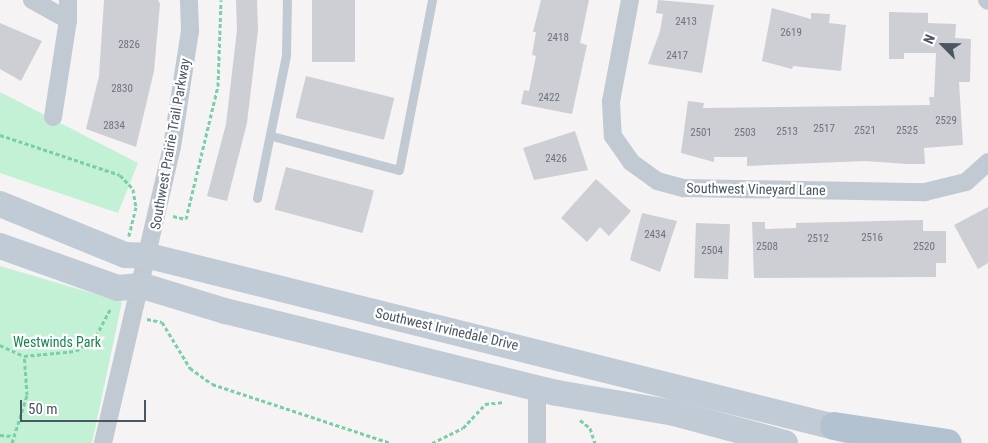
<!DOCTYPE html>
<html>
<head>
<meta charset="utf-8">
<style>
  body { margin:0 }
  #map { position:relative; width:988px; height:443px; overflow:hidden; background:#f5f3f3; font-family:"Roboto Condensed",sans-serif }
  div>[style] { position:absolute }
  .green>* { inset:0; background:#c3f1d5 }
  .building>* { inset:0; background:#cdcfd5; transform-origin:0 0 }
  .path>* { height:3px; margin-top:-1.5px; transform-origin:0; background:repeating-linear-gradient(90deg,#7ad0a6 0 4px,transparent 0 6.5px) }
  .lane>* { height:9px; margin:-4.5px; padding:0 4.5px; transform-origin:4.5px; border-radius:4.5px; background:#c1cad2 }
  .street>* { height:18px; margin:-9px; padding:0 9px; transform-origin:9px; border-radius:9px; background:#c1cad2 }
  .secondary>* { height:26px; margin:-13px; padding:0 13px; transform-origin:13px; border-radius:13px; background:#c1cbd6 }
  .primary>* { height:28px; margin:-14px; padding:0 14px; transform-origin:14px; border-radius:14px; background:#b3c2d1 }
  span { translate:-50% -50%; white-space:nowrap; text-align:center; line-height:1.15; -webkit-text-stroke:4.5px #fff; paint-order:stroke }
  .number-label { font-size:11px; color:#6b747e }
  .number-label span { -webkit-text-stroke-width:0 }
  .street-label { font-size:14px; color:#4a5661 }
  .park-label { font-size:14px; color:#17864f }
  .north { position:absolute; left:918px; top:20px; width:50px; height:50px; -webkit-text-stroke:4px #fff; paint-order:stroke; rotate:293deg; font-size:14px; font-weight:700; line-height:20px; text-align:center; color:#4a5661 }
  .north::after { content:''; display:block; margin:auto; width:18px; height:22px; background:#4a5661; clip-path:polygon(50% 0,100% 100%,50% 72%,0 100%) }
  .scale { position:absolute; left:20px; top:400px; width:126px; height:22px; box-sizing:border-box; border:2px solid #4a5661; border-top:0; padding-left:6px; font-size:15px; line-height:18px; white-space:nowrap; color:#4a5661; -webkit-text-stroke:4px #fff; paint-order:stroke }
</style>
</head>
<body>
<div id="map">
  <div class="green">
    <div style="clip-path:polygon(0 92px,138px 163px,118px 213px,0 173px)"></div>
    <div style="clip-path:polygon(0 266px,122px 302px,92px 443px,0 443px)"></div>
  </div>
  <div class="building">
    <div style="clip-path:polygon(104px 0,158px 0,160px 4px,154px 71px,136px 147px,86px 129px,99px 76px)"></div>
    <div style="clip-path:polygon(236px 0,257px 0,258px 30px,247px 123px,227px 201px,207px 196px,226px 124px,237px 30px)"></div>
    <div style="left:312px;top:0;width:43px;height:62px"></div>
    <div style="clip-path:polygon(541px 0,589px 0,580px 43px,587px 45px,572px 114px,521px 104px,524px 90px,529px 91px,536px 56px,532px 55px,536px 32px,533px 32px)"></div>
    <div style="clip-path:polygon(658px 0,714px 5px,702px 73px,648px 64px,660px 31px,663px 14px,656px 13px)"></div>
    <div style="clip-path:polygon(772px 8px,811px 19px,811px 13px,830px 14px,829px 23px,846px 25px,841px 71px,793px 66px,792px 69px,762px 61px)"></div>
    <div style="clip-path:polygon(889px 12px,928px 13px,928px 23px,956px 24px,955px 38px,971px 39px,970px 82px,959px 82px,963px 145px,924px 148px,925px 164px,907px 164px,865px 161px,747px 166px,747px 157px,714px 157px,714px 162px,681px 153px,688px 101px,704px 103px,703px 108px,930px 105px,929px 97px,934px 97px,936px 53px,904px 53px,904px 59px,889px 59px)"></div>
    <div style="clip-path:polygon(0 23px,42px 41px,21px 81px,0 69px)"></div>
    <div style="left:306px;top:76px;width:91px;height:43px;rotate:14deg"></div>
    <div style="clip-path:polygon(575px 131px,588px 170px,534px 180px,523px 148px)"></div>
    <div style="left:286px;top:167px;width:91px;height:44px;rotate:15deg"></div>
    <div style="clip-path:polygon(596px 179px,631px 211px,609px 236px,600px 227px,587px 242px,561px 218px)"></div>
    <div style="clip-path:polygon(988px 207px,988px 263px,978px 269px,954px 225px)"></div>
    <div style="clip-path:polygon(642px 213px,677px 221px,660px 272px,630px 260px)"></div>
    <div style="clip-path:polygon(923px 220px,923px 231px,946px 231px,946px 263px,936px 263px,936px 277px,754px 278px,752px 222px,765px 222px,765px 229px,796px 228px,796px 223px)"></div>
    <div style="left:696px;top:223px;width:34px;height:55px;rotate:2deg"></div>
  </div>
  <div class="path">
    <div style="left:0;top:135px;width:126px;rotate:18.4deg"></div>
    <div style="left:120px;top:175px;width:19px;rotate:47deg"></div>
    <div style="left:133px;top:189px;width:18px;rotate:81deg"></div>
    <div style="left:136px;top:207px;width:30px;rotate:104deg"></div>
    <div style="left:173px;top:216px;width:13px;rotate:13deg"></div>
    <div style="left:186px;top:219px;width:137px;rotate:-76.5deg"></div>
    <div style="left:218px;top:86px;width:86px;rotate:-88deg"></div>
    <div style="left:147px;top:319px;width:15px;rotate:11deg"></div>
    <div style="left:162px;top:322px;width:54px;rotate:58.7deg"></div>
    <div style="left:190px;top:368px;width:27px;rotate:36deg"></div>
    <div style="left:212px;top:384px;width:188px;rotate:18.3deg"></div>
    <div style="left:0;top:345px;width:26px;rotate:25deg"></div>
    <div style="left:24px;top:356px;width:52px;rotate:-5.5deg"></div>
    <div style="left:76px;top:351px;width:25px;rotate:-37deg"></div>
    <div style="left:96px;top:336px;width:32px;rotate:-62deg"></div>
    <div style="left:580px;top:420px;width:13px;rotate:39deg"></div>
    <div style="left:590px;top:428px;width:16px;rotate:72deg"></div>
    <div style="left:0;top:435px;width:13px;rotate:4deg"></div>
    <div style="left:12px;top:443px;width:50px;rotate:-72.6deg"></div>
    <div style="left:27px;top:395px;width:39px;rotate:-94deg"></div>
    <div style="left:432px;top:443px;width:34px;rotate:-26deg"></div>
    <div style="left:463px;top:428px;width:33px;rotate:-47deg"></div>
    <div style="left:485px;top:404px;width:18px;rotate:-6deg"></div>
  </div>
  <div class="lane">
    <div style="left:272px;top:136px;width:131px;rotate:15deg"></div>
    <div style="left:399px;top:170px;width:173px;rotate:-79deg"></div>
    <div style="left:257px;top:198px;width:146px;rotate:-78.5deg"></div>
    <div style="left:286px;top:55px;width:55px;rotate:-89deg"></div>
  </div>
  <div class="street">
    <div style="left:32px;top:0;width:41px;rotate:29.1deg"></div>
    <div style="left:68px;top:20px;width:20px;rotate:-90deg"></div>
    <div style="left:630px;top:0;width:104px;rotate:100.6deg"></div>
    <div style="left:611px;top:102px;width:34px;rotate:87deg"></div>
    <div style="left:613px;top:136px;width:32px;rotate:55deg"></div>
    <div style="left:631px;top:162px;width:32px;rotate:36deg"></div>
    <div style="left:657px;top:181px;width:28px;rotate:15deg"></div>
    <div style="left:684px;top:188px;width:241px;rotate:1deg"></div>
    <div style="left:925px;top:192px;width:42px;rotate:-13.7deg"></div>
    <div style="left:966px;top:182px;width:30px;rotate:-42deg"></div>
    <div style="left:987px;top:0;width:1px;rotate:45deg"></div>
    <div style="left:53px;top:117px;width:98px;rotate:-81.2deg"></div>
    <div style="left:103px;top:443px;width:304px;rotate:-76.9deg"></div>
    <div style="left:172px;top:147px;width:117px;rotate:-81.2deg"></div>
    <div style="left:190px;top:31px;width:31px;rotate:-92deg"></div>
    <div style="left:537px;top:443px;width:55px;rotate:-90deg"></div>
  </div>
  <div class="secondary">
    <div style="left:0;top:204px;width:135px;rotate:22.2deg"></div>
    <div style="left:125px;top:255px;width:24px;rotate:2deg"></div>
    <div style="left:149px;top:256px;width:728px;rotate:14deg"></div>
    <div style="left:0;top:246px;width:125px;rotate:19.6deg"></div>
    <div style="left:118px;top:288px;width:25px;rotate:-5deg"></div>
    <div style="left:143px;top:286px;width:86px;rotate:17deg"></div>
    <div style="left:225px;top:311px;width:342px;rotate:13.9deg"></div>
    <div style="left:557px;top:393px;width:119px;rotate:9.7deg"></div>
    <div style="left:674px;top:413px;width:115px;rotate:15.1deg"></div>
  </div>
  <div class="primary">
    <div style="left:834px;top:426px;width:115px;rotate:8.5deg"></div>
  </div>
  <div class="number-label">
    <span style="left:686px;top:22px">2413</span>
    <span style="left:791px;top:33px">2619</span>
    <span style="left:558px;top:38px">2418</span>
    <span style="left:129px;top:45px">2826</span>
    <span style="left:677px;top:56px">2417</span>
    <span style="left:122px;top:89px">2830</span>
    <span style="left:549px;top:98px">2422</span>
    <span style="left:946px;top:121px">2529</span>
    <span style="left:114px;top:126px">2834</span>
    <span style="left:824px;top:129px">2517</span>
    <span style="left:865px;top:131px">2521</span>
    <span style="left:907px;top:131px">2525</span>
    <span style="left:787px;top:132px">2513</span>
    <span style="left:701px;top:133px">2501</span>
    <span style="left:745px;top:133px">2503</span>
    <span style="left:556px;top:159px">2426</span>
    <span style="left:655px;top:235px">2434</span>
    <span style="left:872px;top:238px">2516</span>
    <span style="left:818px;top:239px">2512</span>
    <span style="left:767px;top:247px">2508</span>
    <span style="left:924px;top:247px">2520</span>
    <span style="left:712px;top:251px">2504</span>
  </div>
  <div class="street-label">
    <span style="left:170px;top:144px;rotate:-80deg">Southwest Prairie Trail Parkway</span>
    <span style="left:756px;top:189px;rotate:1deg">Southwest Vineyard Lane</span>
    <span style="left:447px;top:329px;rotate:13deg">Southwest Irvinedale Drive</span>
  </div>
  <div class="park-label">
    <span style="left:57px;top:342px">Westwinds Park</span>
  </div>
  <div class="north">N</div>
  <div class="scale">50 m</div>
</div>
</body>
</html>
